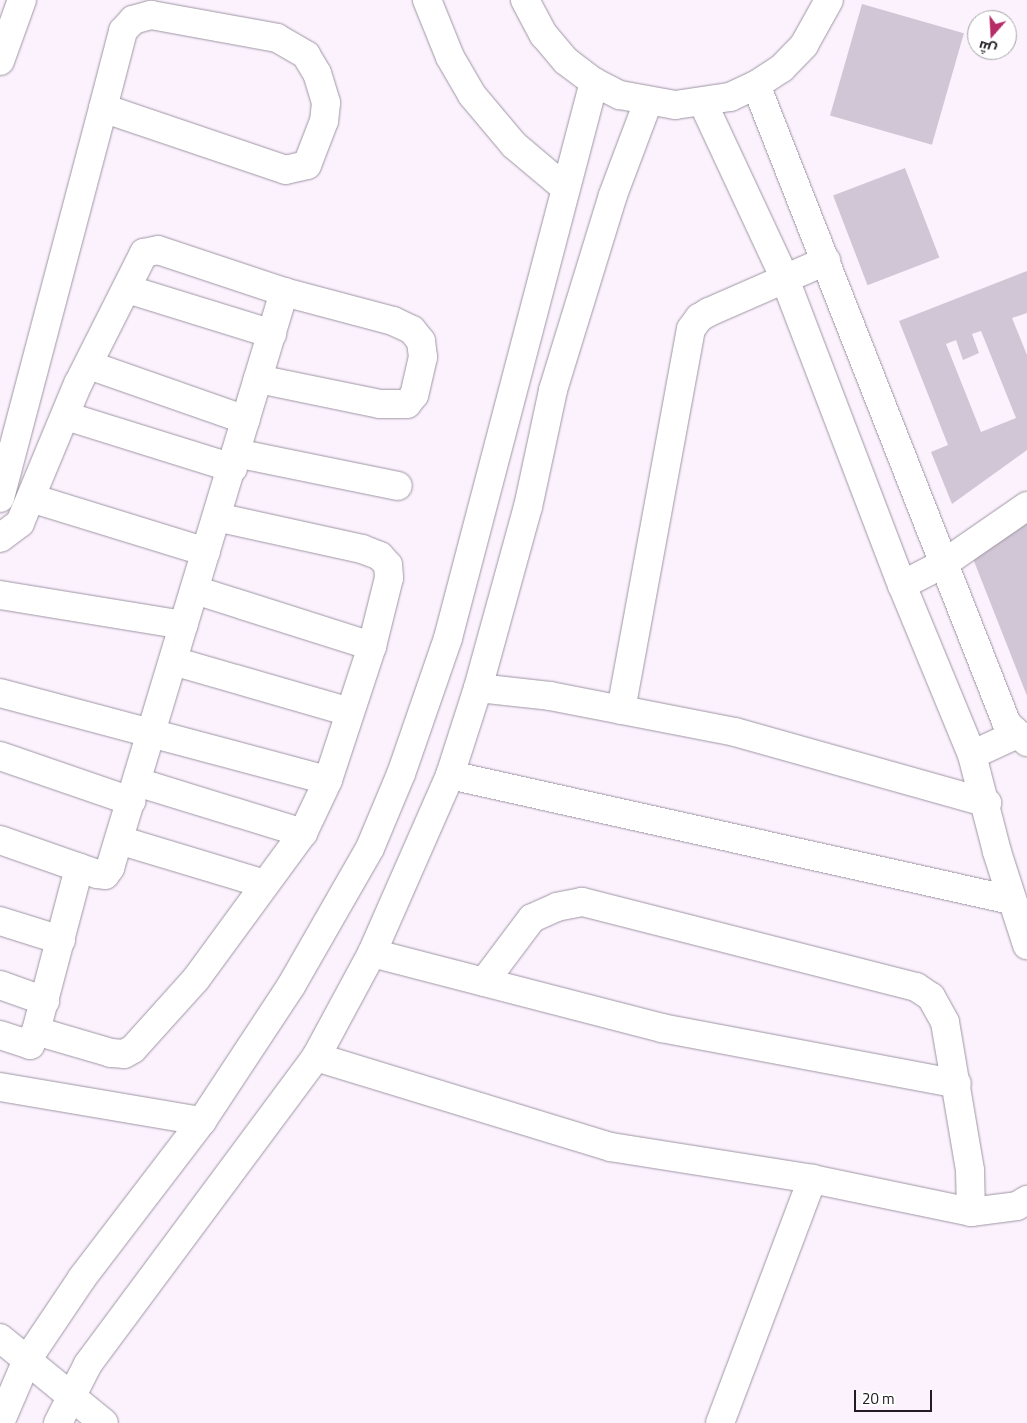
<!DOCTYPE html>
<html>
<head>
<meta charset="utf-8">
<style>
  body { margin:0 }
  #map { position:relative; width:1027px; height:1423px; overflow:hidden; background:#fbf2fe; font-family:Georgia,Cairo,serif }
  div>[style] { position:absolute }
  .building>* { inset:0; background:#d1c6d5; transform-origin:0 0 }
  .roads { filter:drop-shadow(0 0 1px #9f95a3) drop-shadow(0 0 1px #9f95a3) }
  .minor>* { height:28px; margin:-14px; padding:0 14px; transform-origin:14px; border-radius:14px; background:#fff }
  span { translate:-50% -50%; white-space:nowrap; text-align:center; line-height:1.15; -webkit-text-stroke:4.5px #fff; paint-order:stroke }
  .north { position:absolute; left:967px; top:10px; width:50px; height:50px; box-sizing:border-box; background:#fff; border:1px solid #a6a4a7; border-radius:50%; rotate:199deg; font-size:14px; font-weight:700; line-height:20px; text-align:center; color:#201c22 }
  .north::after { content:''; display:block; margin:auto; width:18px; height:22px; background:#b62c67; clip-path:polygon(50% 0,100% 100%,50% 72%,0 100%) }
  .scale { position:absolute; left:854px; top:1390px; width:78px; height:22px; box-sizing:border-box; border:2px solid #201c22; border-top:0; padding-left:6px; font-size:15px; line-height:18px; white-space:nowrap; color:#201c22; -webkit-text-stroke:4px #fff; paint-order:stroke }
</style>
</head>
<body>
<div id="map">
  <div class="building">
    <div style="left:862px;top:4px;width:106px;height:116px;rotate:16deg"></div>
    <div style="left:905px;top:168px;width:96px;height:77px;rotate:69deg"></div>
    <div style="clip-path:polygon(evenodd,1027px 271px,1027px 313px,1012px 318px,1027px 355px,1027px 450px,952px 504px,931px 452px,948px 445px,899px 321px,1027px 271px,981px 331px,1016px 418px,981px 432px,946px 344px,956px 340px,963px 360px,979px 353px,972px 334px,981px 331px)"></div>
    <div style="clip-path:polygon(1027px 513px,1027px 696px,970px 551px)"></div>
  </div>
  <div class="roads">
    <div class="minor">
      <div style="left:427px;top:0;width:61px;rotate:68deg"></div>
      <div style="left:450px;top:57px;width:44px;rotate:59.9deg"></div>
      <div style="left:472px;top:95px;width:65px;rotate:50deg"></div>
      <div style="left:514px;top:145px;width:67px;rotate:40.1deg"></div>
      <div style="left:525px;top:0;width:40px;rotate:62deg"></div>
      <div style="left:544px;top:35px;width:34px;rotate:50deg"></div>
      <div style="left:566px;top:61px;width:35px;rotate:37deg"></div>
      <div style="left:594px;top:82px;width:29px;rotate:27deg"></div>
      <div style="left:620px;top:95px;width:56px;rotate:10.3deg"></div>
      <div style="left:675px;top:105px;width:56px;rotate:-8.3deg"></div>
      <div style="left:730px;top:97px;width:29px;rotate:-25deg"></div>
      <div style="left:756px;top:85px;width:31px;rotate:-33deg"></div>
      <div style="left:782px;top:68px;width:32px;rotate:-46deg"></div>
      <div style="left:804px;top:45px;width:51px;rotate:-60.9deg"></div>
      <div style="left:151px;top:15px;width:128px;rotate:10.3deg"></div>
      <div style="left:277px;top:38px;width:34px;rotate:30deg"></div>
      <div style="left:306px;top:55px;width:21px;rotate:59deg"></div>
      <div style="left:317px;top:73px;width:31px;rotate:73deg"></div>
      <div style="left:326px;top:103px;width:18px;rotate:96deg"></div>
      <div style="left:324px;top:121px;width:47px;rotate:111.1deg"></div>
      <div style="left:307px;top:165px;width:22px;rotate:167deg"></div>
      <div style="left:286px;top:170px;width:193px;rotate:-161.3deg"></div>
      <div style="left:103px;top:108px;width:80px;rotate:-75.4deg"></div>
      <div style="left:123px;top:31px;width:15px;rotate:-48deg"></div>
      <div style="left:133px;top:20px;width:19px;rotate:-16deg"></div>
      <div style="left:0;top:61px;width:65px;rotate:-70.2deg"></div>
      <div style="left:756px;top:85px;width:687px;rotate:68.56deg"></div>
      <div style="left:1007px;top:724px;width:27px;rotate:42deg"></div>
      <div style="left:703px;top:103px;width:194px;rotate:65deg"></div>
      <div style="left:785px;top:279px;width:328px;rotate:69.1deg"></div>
      <div style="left:902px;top:585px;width:184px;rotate:67.6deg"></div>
      <div style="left:127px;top:289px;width:152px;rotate:17.2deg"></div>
      <div style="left:89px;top:365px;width:166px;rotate:19.3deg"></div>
      <div style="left:66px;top:416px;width:175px;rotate:17.3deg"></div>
      <div style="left:236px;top:453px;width:165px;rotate:11.5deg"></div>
      <div style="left:0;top:498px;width:403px;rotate:-75.2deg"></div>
      <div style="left:31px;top:498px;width:183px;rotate:17.1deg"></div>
      <div style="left:0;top:538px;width:25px;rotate:-37deg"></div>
      <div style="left:20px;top:523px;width:151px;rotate:-67.4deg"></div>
      <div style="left:78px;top:384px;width:147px;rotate:-63.3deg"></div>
      <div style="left:144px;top:253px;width:14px;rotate:-12deg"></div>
      <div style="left:158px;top:250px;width:133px;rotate:18.4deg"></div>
      <div style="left:284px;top:292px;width:113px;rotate:14.9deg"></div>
      <div style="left:393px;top:321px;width:21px;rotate:25deg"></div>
      <div style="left:412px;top:330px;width:14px;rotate:51deg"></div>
      <div style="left:421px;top:341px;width:16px;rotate:83deg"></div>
      <div style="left:423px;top:357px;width:39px;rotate:103deg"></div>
      <div style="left:414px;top:395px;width:11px;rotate:128deg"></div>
      <div style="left:407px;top:404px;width:27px;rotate:180deg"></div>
      <div style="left:380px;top:404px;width:125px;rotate:-168.4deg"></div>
      <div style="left:902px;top:585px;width:46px;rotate:-27.1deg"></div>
      <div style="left:943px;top:564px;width:102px;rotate:-34.6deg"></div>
      <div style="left:195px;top:590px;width:186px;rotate:17.6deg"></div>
      <div style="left:0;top:595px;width:186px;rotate:9.3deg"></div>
      <div style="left:173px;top:661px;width:184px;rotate:16.1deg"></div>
      <div style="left:478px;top:688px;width:72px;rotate:6.3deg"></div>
      <div style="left:550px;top:696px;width:188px;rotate:11deg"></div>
      <div style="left:735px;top:732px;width:262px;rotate:15.7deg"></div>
      <div style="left:0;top:693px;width:339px;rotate:14.9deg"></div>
      <div style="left:621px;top:710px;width:387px;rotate:-79.6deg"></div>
      <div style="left:691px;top:329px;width:14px;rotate:-54deg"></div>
      <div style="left:699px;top:318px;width:12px;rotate:-31deg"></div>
      <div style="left:709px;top:312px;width:128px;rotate:-23.6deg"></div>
      <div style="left:1015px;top:735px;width:47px;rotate:155.1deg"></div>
      <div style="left:972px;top:755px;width:100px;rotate:75.5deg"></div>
      <div style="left:997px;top:852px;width:98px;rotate:72.1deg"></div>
      <div style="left:0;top:756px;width:139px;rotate:19deg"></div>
      <div style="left:450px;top:775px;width:575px;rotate:12.56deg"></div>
      <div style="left:137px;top:782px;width:174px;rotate:17.1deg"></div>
      <div style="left:0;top:840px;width:103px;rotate:19.3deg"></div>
      <div style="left:97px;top:874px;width:8px;rotate:7deg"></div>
      <div style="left:105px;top:875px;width:9px;rotate:-54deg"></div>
      <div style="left:110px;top:868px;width:602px;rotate:-73.19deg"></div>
      <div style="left:119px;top:840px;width:152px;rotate:16.8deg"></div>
      <div style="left:0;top:921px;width:64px;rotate:17.3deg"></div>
      <div style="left:372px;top:953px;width:300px;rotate:14.5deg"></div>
      <div style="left:662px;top:1028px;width:300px;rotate:10.7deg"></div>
      <div style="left:0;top:985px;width:48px;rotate:19.6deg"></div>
      <div style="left:36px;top:1031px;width:78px;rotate:16.3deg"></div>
      <div style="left:111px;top:1053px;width:13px;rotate:4deg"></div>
      <div style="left:124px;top:1054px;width:10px;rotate:-29deg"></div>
      <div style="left:133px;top:1049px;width:94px;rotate:-48deg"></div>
      <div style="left:196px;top:979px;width:181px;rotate:-53.8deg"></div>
      <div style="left:303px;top:833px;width:59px;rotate:-64.7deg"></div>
      <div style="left:328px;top:780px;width:141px;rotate:-71.8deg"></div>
      <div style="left:372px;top:646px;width:70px;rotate:-76deg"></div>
      <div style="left:389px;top:578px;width:13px;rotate:-94deg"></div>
      <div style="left:388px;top:565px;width:12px;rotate:-132deg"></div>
      <div style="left:380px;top:556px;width:19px;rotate:-159deg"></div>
      <div style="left:362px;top:549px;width:148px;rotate:-167.6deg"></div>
      <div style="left:0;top:1035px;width:32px;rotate:18deg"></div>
      <div style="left:30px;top:1045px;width:15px;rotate:-67deg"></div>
      <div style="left:36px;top:1031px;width:169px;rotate:-75.2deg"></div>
      <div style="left:316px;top:1057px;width:308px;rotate:17deg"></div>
      <div style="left:611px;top:1147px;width:204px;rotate:9deg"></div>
      <div style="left:812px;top:1179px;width:162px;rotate:11.7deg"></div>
      <div style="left:971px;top:1212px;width:42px;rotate:-91.4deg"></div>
      <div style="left:970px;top:1170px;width:150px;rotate:-99.6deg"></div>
      <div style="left:945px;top:1022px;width:29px;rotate:-119deg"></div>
      <div style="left:931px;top:997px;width:18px;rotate:-146deg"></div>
      <div style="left:916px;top:987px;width:345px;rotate:-165.7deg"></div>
      <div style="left:582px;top:902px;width:25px;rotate:169deg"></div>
      <div style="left:557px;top:907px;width:27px;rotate:156deg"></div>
      <div style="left:532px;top:918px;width:80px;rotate:126.9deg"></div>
      <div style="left:0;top:1087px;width:205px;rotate:9.6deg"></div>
      <div style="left:971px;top:1212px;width:46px;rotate:-7.4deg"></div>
      <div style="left:1017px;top:1206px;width:12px;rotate:-31deg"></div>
      <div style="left:0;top:1338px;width:134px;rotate:39.3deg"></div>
      <div style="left:0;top:1423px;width:69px;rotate:-66.8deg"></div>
      <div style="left:27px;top:1360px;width:99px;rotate:-56.1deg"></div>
      <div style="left:82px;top:1278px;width:198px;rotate:-52.6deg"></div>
      <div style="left:202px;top:1121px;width:162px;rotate:-56.6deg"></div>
      <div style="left:291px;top:986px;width:159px;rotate:-60.2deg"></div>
      <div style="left:370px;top:848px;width:80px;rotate:-67.3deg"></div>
      <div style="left:401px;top:774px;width:144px;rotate:-70.9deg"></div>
      <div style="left:448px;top:638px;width:575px;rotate:-75.29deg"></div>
      <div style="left:58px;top:1423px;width:66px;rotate:-63deg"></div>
      <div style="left:88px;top:1364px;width:382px;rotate:-53.4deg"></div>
      <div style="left:316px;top:1057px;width:118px;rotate:-61.7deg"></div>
      <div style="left:372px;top:953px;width:194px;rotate:-66.3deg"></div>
      <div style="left:450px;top:775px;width:91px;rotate:-72.2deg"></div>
      <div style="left:478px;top:688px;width:188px;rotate:-74.6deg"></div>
      <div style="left:528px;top:507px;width:120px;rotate:-77.9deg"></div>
      <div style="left:553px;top:390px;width:204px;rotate:-72.9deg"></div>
      <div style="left:613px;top:195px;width:99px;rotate:-69.4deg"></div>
      <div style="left:720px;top:1423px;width:261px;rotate:-69.3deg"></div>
    </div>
  </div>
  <div class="north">ش</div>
  <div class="scale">20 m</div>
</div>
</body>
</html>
